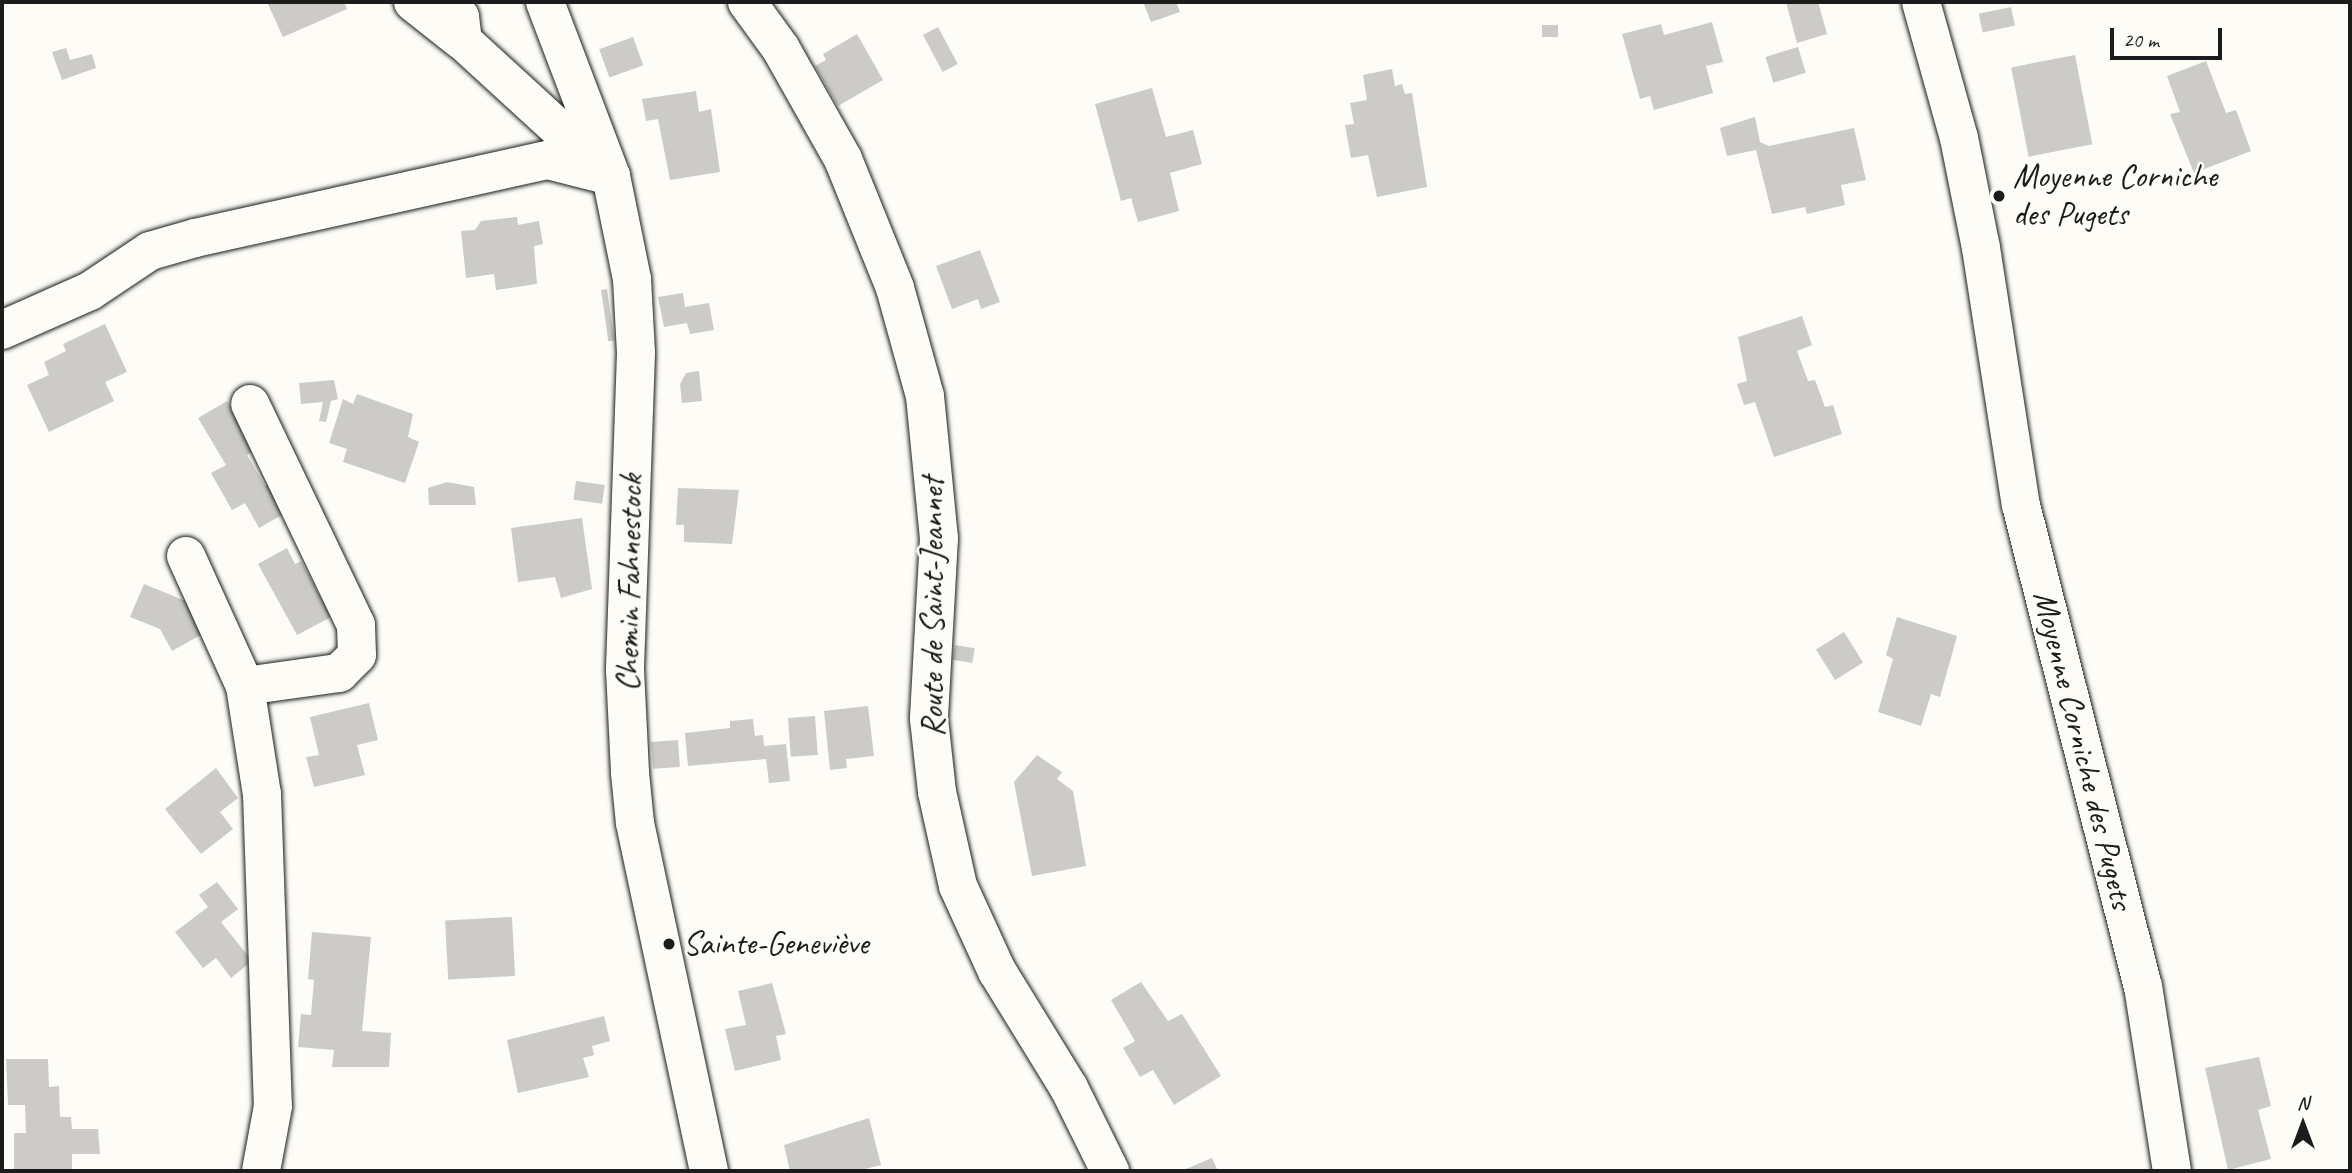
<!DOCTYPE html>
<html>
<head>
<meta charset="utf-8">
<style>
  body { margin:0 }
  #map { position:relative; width:2352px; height:1173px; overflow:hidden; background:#fdfcf7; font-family:Caveat,sans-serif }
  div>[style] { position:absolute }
  .building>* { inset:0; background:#cccbc8; transform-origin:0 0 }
  .roads { filter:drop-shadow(0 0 2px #1c1c1c) drop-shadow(0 0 2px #1c1c1c) }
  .minor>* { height:38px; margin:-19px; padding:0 19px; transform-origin:19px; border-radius:19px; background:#fdfcf7 }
  .major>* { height:38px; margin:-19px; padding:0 19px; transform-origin:19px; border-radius:19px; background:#fdfcf7 }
  .dots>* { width:19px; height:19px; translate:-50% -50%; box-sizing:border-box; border:4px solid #fdfcf7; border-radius:50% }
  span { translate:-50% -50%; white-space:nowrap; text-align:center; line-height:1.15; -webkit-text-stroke:5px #fdfcf7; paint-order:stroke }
  .poi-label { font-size:33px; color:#1c1c1c }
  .left { translate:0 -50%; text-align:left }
  .street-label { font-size:33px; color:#1c1c1c }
  .frame { position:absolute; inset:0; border:4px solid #1c1c1c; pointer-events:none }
  .north { position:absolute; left:2268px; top:1089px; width:70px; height:70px; -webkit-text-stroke:5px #fdfcf7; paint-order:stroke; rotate:0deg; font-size:19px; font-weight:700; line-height:28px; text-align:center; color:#1c1c1c }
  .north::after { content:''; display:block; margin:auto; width:24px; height:32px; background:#1c1c1c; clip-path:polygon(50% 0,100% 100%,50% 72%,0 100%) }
  .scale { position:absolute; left:2110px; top:28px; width:112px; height:32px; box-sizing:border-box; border:4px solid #1c1c1c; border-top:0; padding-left:9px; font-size:21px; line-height:24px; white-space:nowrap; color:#1c1c1c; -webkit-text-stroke:5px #fdfcf7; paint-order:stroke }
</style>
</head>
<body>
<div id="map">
  <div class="building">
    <div style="clip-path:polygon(267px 2px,344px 2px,347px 9px,283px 37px)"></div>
    <div style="clip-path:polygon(1143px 2px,1176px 2px,1180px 12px,1151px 22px)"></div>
    <div style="clip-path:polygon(1786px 2px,1818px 2px,1827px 34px,1797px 43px)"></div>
    <div style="left:2011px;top:7px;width:19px;height:33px;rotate:78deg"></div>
    <div style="clip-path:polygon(1712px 22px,1723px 62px,1706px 66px,1713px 93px,1654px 110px,1650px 96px,1640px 99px,1622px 34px,1661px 24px,1664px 35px)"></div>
    <div style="left:1542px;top:25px;width:16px;height:12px"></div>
    <div style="left:938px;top:27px;width:42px;height:17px;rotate:62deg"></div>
    <div style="clip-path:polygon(857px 34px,883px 80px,838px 106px,815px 66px,826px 60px,823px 54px)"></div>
    <div style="left:633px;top:37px;width:30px;height:36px;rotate:70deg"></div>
    <div style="left:1798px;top:47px;width:27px;height:34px;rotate:73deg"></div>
    <div style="clip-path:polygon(66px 48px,70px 60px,92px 54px,96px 68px,62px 80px,52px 52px)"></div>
    <div style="left:2075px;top:55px;width:91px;height:65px;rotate:79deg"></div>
    <div style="clip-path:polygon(2206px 61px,2226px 113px,2236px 110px,2251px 151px,2194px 173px,2170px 114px,2180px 112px,2167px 76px)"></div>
    <div style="clip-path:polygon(1392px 69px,1395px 86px,1402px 84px,1405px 94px,1412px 93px,1427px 187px,1377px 197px,1368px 155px,1351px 158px,1345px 125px,1354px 124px,1350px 103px,1367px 100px,1363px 75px)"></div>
    <div style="clip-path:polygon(1152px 88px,1166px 137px,1193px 130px,1202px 164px,1170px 173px,1179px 211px,1138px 222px,1131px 198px,1121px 201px,1095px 104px)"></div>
    <div style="clip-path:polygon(696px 91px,699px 112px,711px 109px,720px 172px,670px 180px,658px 119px,646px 121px,642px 99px)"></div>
    <div style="clip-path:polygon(1755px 117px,1760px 142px,1769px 146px,1854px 128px,1866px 180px,1841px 185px,1845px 205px,1807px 214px,1805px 207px,1772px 214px,1756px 150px,1727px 156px,1720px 128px)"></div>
    <div style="clip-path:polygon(517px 217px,518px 225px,539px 221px,543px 244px,534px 246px,537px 284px,496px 290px,494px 274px,466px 278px,461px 231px,475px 230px,481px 221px)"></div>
    <div style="clip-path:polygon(980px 250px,1000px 302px,981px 309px,978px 299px,952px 309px,936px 266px)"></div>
    <div style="left:607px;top:289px;width:52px;height:6px;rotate:82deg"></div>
    <div style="clip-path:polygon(683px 293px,685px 307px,709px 303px,714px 330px,690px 334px,687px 323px,664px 327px,658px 297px)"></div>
    <div style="clip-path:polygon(1802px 316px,1812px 345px,1797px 351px,1808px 381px,1815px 380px,1825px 407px,1833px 405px,1842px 434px,1774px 457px,1755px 402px,1744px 405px,1737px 384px,1747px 381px,1738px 337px)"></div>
    <div style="clip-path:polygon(105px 324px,127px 372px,105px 382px,114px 401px,49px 432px,27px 385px,49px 375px,44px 362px,66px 351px,63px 344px)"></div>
    <div style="clip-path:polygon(699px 371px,702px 401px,682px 403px,680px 384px,686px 373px)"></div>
    <div style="clip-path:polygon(334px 380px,338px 399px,331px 401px,326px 422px,319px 421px,323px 402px,301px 404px,299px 383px)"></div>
    <div style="clip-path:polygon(357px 394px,413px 414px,408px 437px,419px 442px,405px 483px,343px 462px,347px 449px,329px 443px,343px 399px,353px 404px)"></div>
    <div style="clip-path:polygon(227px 401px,255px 450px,247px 455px,265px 486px,272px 482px,289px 511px,259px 528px,245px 503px,232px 510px,211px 473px,226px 465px,198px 418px)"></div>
    <div style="left:576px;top:481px;width:29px;height:19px;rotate:8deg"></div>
    <div style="clip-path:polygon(447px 482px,474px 487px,476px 505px,429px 505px,428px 488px)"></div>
    <div style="clip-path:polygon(678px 488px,739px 490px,732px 544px,684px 542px,684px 525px,676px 525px)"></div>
    <div style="clip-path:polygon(582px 518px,592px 589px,561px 598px,555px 577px,518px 582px,511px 528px)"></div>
    <div style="clip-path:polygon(287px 548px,295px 564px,301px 561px,331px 617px,297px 635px,258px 564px)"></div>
    <div style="clip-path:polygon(144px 584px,193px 604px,208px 631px,172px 651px,160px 629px,130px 617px)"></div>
    <div style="clip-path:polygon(1897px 617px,1957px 636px,1940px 697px,1931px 694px,1921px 726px,1878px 712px,1893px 659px,1886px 655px)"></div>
    <div style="left:1844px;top:632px;width:36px;height:33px;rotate:58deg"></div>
    <div style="left:955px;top:645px;width:20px;height:15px;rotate:9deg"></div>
    <div style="clip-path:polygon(369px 703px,378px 740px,357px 745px,365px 775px,314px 787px,306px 757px,319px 755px,310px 717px)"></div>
    <div style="clip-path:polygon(868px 706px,874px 756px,846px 759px,847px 768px,830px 770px,824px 711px)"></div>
    <div style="left:815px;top:716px;width:39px;height:27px;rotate:86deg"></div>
    <div style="clip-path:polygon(753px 719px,755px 736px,763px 735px,764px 746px,786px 744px,790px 781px,769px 783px,766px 759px,688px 766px,685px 733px,730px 728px,730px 721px)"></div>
    <div style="left:678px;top:740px;width:27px;height:27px;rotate:86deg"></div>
    <div style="clip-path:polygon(1037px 755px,1062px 772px,1057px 779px,1073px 791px,1086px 866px,1032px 876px,1014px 782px)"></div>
    <div style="clip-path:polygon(216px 768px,238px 798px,220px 812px,233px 829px,201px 854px,165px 809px)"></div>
    <div style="clip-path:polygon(217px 882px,238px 909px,221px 922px,252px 961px,231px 978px,216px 958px,203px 968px,175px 932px,208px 907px,199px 895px)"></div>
    <div style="left:512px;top:917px;width:59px;height:67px;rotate:87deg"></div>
    <div style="clip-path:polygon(312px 932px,371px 937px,362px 1031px,391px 1033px,389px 1067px,332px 1067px,334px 1050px,298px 1047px,301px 1014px,311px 1015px,314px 980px,308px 979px)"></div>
    <div style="clip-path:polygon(1141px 982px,1168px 1021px,1182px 1014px,1221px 1076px,1174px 1105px,1153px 1070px,1140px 1077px,1123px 1048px,1135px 1041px,1111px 1000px)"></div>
    <div style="clip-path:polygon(772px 983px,786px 1034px,776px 1036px,781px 1060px,735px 1071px,725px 1029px,746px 1025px,738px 991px)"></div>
    <div style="clip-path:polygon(604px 1016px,610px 1041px,592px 1046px,594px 1055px,583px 1058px,589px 1077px,518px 1093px,507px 1040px)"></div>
    <div style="clip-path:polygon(2259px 1057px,2271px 1106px,2258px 1110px,2271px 1159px,2228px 1170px,2205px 1068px)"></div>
    <div style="clip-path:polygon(6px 1059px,48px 1059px,49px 1087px,59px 1086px,60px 1117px,71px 1117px,72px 1129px,98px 1129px,100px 1154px,72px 1154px,72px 1171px,14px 1171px,14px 1133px,26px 1133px,25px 1105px,8px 1105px)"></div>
    <div style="clip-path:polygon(869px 1118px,881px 1165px,857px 1171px,790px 1171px,784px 1145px)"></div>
    <div style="clip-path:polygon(1212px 1158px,1218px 1171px,1181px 1171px)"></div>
  </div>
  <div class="roads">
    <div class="minor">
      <div style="left:413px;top:2px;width:61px;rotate:38.4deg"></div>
      <div style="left:447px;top:2px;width:20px;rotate:49deg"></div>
      <div style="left:460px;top:17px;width:24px;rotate:83deg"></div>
      <div style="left:463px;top:41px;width:191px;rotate:42.5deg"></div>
      <div style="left:545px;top:2px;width:186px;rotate:69.2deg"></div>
      <div style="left:611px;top:176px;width:105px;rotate:78.5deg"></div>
      <div style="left:632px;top:279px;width:74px;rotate:86.9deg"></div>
      <div style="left:636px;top:353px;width:317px;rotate:92deg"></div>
      <div style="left:625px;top:670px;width:103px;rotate:87.2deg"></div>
      <div style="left:630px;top:773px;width:50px;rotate:84.3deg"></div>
      <div style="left:635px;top:823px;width:356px;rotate:78deg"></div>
      <div style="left:1921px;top:2px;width:141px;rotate:74.4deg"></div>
      <div style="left:1959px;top:138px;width:112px;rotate:78.7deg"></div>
      <div style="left:1981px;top:248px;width:260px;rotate:81.2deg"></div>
      <div style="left:2021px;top:505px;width:496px;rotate:75.8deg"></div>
      <div style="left:2143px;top:986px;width:187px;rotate:81.1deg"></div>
      <div style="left:2px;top:330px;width:96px;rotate:-23.9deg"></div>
      <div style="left:90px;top:291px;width:72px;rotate:-33.7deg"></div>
      <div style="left:150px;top:251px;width:47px;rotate:-16.1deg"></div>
      <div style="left:195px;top:238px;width:362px;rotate:-12.5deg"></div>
      <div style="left:548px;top:160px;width:65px;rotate:14.3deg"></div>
      <div style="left:186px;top:556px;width:143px;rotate:65.6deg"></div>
      <div style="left:245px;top:686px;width:109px;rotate:81.1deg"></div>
      <div style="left:262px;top:794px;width:312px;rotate:88deg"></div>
      <div style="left:273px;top:1106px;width:66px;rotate:100.5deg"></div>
      <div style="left:245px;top:686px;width:95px;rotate:-7.9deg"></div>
      <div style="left:339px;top:673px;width:25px;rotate:-45deg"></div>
      <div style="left:357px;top:655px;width:30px;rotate:-92deg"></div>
      <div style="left:356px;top:625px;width:245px;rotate:-115.6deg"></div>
    </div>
    <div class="major">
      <div style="left:747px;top:2px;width:58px;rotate:54.1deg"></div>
      <div style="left:781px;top:49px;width:126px;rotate:60.6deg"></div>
      <div style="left:843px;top:159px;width:139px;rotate:68deg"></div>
      <div style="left:895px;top:288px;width:112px;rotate:74.5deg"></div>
      <div style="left:925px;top:396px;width:143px;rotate:84.4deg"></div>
      <div style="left:939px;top:538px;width:181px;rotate:93.2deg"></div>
      <div style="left:929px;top:719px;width:73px;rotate:83.7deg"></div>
      <div style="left:937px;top:792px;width:96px;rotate:77.4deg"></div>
      <div style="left:958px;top:886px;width:94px;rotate:65.4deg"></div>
      <div style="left:997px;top:971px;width:137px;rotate:58.4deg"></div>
      <div style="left:1069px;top:1088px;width:93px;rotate:63.7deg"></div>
    </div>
  </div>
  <div class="dots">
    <div style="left:1999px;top:196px;background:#1c1c1c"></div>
    <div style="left:669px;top:944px;background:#1c1c1c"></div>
  </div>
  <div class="poi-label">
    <span class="left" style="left:2013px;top:196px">Moyenne Corniche<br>des Pugets</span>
    <span class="left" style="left:683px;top:944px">Sainte-Geneviève</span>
  </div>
  <div class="street-label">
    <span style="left:630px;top:583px;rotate:-89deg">Chemin Fahnestock</span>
    <span style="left:933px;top:607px;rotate:-90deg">Route de Saint-Jeannet</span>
    <span style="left:2083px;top:750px;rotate:76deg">Moyenne Corniche des Pugets</span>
  </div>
  <div class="frame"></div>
  <div class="north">N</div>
  <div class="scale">20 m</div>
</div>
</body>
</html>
